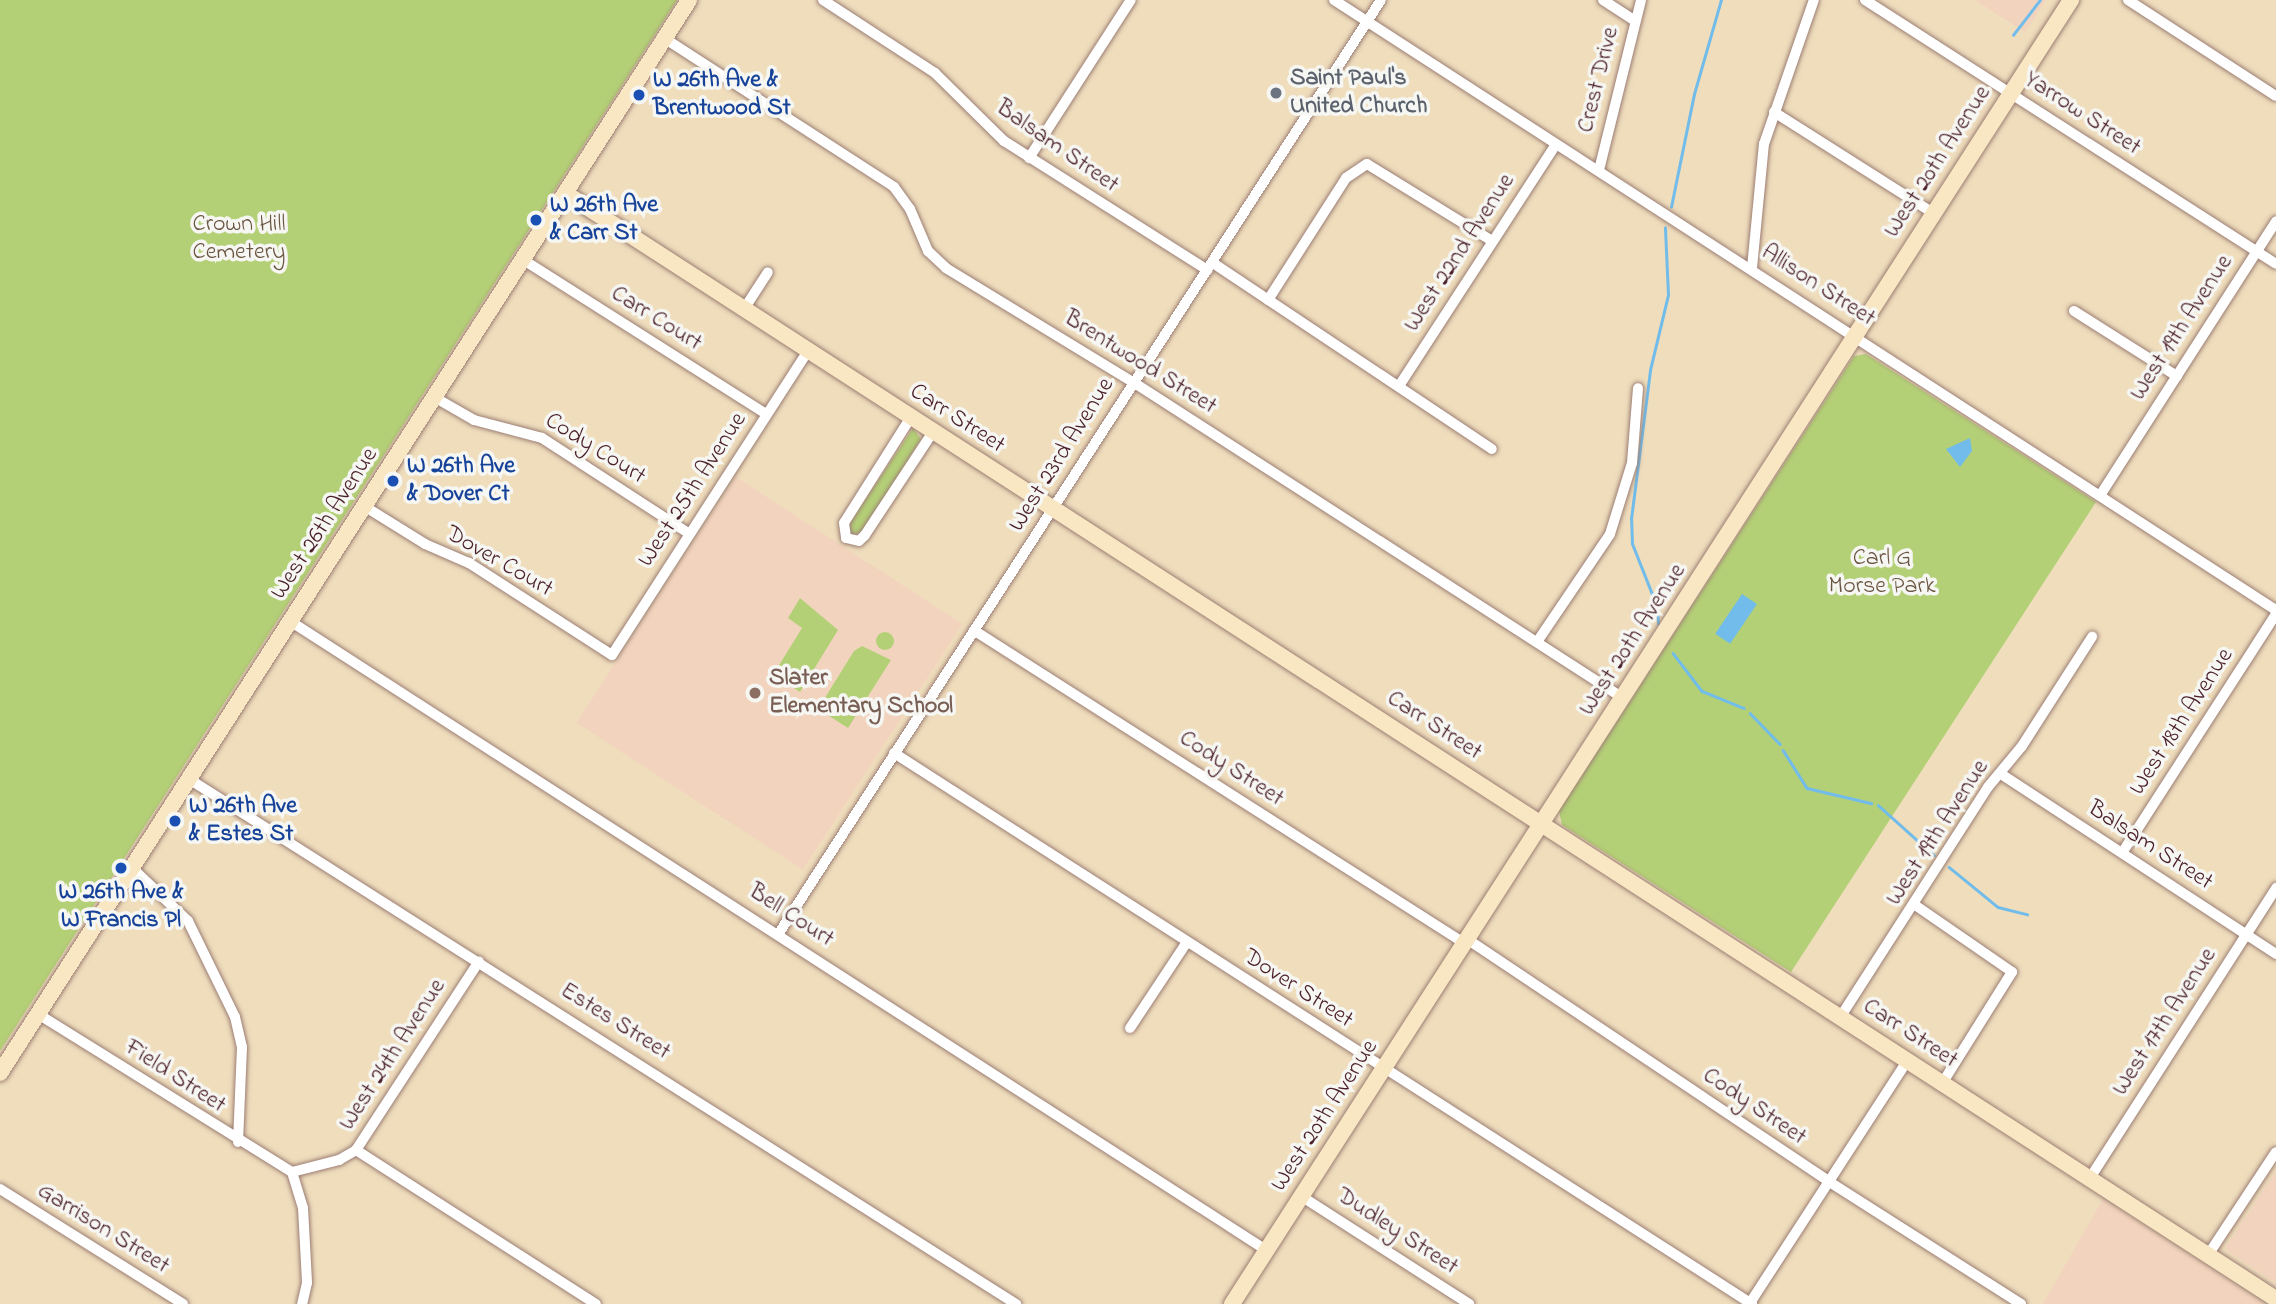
<!DOCTYPE html>
<html>
<head>
<meta charset="utf-8">
<style>
  body { margin:0 }
  #map { position:relative; width:2276px; height:1304px; overflow:hidden; background:#efddbc; font-family:"Indie Flower",sans-serif }
  div>[style] { position:absolute }
  .built>* { inset:0; background:#f2d4be; transform-origin:0 0 }
  .green>* { inset:0; background:#b4d077 }
  .round { border-radius:50% }
  .water>* { inset:0; background:#71bcea; transform-origin:0 0 }
  .stream>* { height:2.5px; margin:-1.25px; padding:0 1.25px; transform-origin:1.25px; border-radius:1.25px; background:#71bcea }
  .roads { filter:drop-shadow(0 0 2px #9c7e74) drop-shadow(0 0 2px #9c7e74) }
  .street>* { height:10px; margin:-5px; padding:0 5px; transform-origin:5px; border-radius:5px; background:#fff }
  .secondary>* { height:16px; margin:-8px; padding:0 8px; transform-origin:8px; border-radius:8px; background:#f9e7c3 }
  .dots>* { width:19px; height:19px; translate:-50% -50%; box-sizing:border-box; border:4px solid #f6f6f2; border-radius:50% }
  span { translate:-50% -50%; white-space:nowrap; text-align:center; line-height:1.15; -webkit-text-stroke:7px #f6f6f2; paint-order:stroke }
  .worship-label { font-size:24px; color:#5b616d; font-weight:700 }
  .left { translate:0 -50%; text-align:left }
  .street-label { font-size:24px; color:#4a1f2b }
  .transit-label { font-size:24px; color:#164399; font-weight:700 }
  .park-label { font-size:24px; color:#6a5442 }
  .education-label { font-size:24px; color:#785e54; font-weight:700 }
</style>
</head>
<body>
<div id="map">
  <div class="built">
    <div style="clip-path:polygon(1975px 0,2046px 0,2025px 32px)"></div>
    <div style="left:736px;top:477px;width:270px;height:293px;rotate:33deg"></div>
    <div style="clip-path:polygon(2276px 1171px,2276px 1283px,2225px 1249px)"></div>
    <div style="clip-path:polygon(2103px 1199px,2265px 1304px,2043px 1304px)"></div>
  </div>
  <div class="green">
    <div style="clip-path:polygon(0 0,677px 0,0 1051px)"></div>
    <div style="clip-path:polygon(1866px 354px,2096px 502px,1791px 972px,1562px 825px,1559px 811px,1854px 356px)"></div>
    <div style="clip-path:polygon(913px 428px,921px 439px,862px 532px,850px 535px,846px 529px)"></div>
    <div style="clip-path:polygon(800px 598px,838px 630px,800px 692px,773px 675px,802px 628px,788px 618px)"></div>
    <div class="round" style="left:876px;top:632px;width:18px;height:18px"></div>
    <div style="clip-path:polygon(862px 646px,891px 660px,848px 728px,818px 709px,854px 651px)"></div>
  </div>
  <div class="water">
    <div style="clip-path:polygon(1970px 438px,1972px 451px,1960px 467px,1946px 449px)"></div>
    <div style="left:1742px;top:594px;width:18px;height:48px;rotate:34deg"></div>
  </div>
  <div class="stream">
    <div style="left:2013px;top:35px;width:44px;rotate:-52.4deg"></div>
    <div style="left:1671px;top:207px;width:115px;rotate:-78.5deg"></div>
    <div style="left:1694px;top:94px;width:98px;rotate:-74deg"></div>
    <div style="left:1658px;top:624px;width:17px;rotate:-93deg"></div>
    <div style="left:1657px;top:607px;width:68px;rotate:-111.6deg"></div>
    <div style="left:1632px;top:544px;width:25px;rotate:-92deg"></div>
    <div style="left:1631px;top:519px;width:150px;rotate:-82.7deg"></div>
    <div style="left:1650px;top:370px;width:77px;rotate:-76.5deg"></div>
    <div style="left:1668px;top:295px;width:67px;rotate:-92.6deg"></div>
    <div style="left:1673px;top:653px;width:48px;rotate:52.7deg"></div>
    <div style="left:1702px;top:691px;width:45px;rotate:22deg"></div>
    <div style="left:1750px;top:713px;width:43px;rotate:45.9deg"></div>
    <div style="left:1783px;top:750px;width:45px;rotate:57.7deg"></div>
    <div style="left:1807px;top:788px;width:66px;rotate:13.2deg"></div>
    <div style="left:1878px;top:805px;width:75px;rotate:41.8deg"></div>
    <div style="left:1949px;top:867px;width:63px;rotate:39.2deg"></div>
    <div style="left:1998px;top:907px;width:30px;rotate:14deg"></div>
  </div>
  <div class="roads">
    <div class="street">
      <div style="left:823px;top:0;width:134px;rotate:33.1deg"></div>
      <div style="left:935px;top:73px;width:97px;rotate:44.6deg"></div>
      <div style="left:1004px;top:141px;width:241px;rotate:32.4deg"></div>
      <div style="left:1334px;top:0;width:1122px;rotate:32.93deg"></div>
      <div style="left:1603px;top:0;width:38px;rotate:33deg"></div>
      <div style="left:1865px;top:0;width:488px;rotate:32.7deg"></div>
      <div style="left:2128px;top:0;width:176px;rotate:33deg"></div>
      <div style="left:664px;top:38px;width:274px;rotate:32.9deg"></div>
      <div style="left:894px;top:187px;width:27px;rotate:54deg"></div>
      <div style="left:910px;top:209px;width:46px;rotate:66.8deg"></div>
      <div style="left:928px;top:251px;width:25px;rotate:43deg"></div>
      <div style="left:946px;top:268px;width:219px;rotate:31.4deg"></div>
      <div style="left:1133px;top:382px;width:583px;rotate:32.82deg"></div>
      <div style="left:1774px;top:112px;width:188px;rotate:32.4deg"></div>
      <div style="left:1029px;top:158px;width:188px;rotate:-57.2deg"></div>
      <div style="left:1599px;top:170px;width:175px;rotate:-76.1deg"></div>
      <div style="left:522px;top:259px;width:289px;rotate:32.4deg"></div>
      <div style="left:1213px;top:263px;width:335px;rotate:33.7deg"></div>
      <div style="left:1752px;top:268px;width:125px;rotate:-84.5deg"></div>
      <div style="left:1764px;top:144px;width:152px;rotate:-70.9deg"></div>
      <div style="left:1268px;top:300px;width:145px;rotate:-57.4deg"></div>
      <div style="left:1346px;top:178px;width:25px;rotate:-34deg"></div>
      <div style="left:1367px;top:164px;width:147px;rotate:31.6deg"></div>
      <div style="left:746px;top:306px;width:40px;rotate:-57.1deg"></div>
      <div style="left:2074px;top:311px;width:122px;rotate:32.3deg"></div>
      <div style="left:1399px;top:386px;width:288px;rotate:-57deg"></div>
      <div style="left:434px;top:397px;width:46px;rotate:29.9deg"></div>
      <div style="left:474px;top:420px;width:70px;rotate:14.8deg"></div>
      <div style="left:542px;top:438px;width:176px;rotate:33deg"></div>
      <div style="left:911px;top:417px;width:125px;rotate:122.3deg"></div>
      <div style="left:844px;top:523px;width:15px;rotate:82deg"></div>
      <div style="left:846px;top:538px;width:13px;rotate:13deg"></div>
      <div style="left:859px;top:541px;width:8px;rotate:-45deg"></div>
      <div style="left:865px;top:535px;width:123px;rotate:-56.6deg"></div>
      <div style="left:2101px;top:494px;width:324px;rotate:-57.3deg"></div>
      <div style="left:364px;top:506px;width:72px;rotate:31.9deg"></div>
      <div style="left:425px;top:544px;width:48px;rotate:23.4deg"></div>
      <div style="left:469px;top:563px;width:170px;rotate:32.8deg"></div>
      <div style="left:612px;top:655px;width:365px;rotate:-57.2deg"></div>
      <div style="left:290px;top:621px;width:1161px;rotate:32.8deg"></div>
      <div style="left:975px;top:631px;width:580px;rotate:32.54deg"></div>
      <div style="left:1537px;top:642px;width:130px;rotate:-55.9deg"></div>
      <div style="left:1610px;top:534px;width:74px;rotate:-72.8deg"></div>
      <div style="left:1632px;top:463px;width:75px;rotate:-85.4deg"></div>
      <div style="left:894px;top:753px;width:1020px;rotate:32.71deg"></div>
      <div style="left:2001px;top:774px;width:329px;rotate:33.2deg"></div>
      <div style="left:189px;top:779px;width:980px;rotate:32.41deg"></div>
      <div style="left:2122px;top:853px;width:284px;rotate:-57.2deg"></div>
      <div style="left:132px;top:868px;width:77px;rotate:43.4deg"></div>
      <div style="left:188px;top:921px;width:107px;rotate:63.9deg"></div>
      <div style="left:235px;top:1017px;width:31px;rotate:77deg"></div>
      <div style="left:242px;top:1047px;width:95px;rotate:92.4deg"></div>
      <div style="left:1915px;top:905px;width:118px;rotate:34.6deg"></div>
      <div style="left:2012px;top:972px;width:130px;rotate:122.1deg"></div>
      <div style="left:779px;top:933px;width:1110px;rotate:-57.17deg"></div>
      <div style="left:1467px;top:939px;width:435px;rotate:33.8deg"></div>
      <div style="left:1828px;top:1181px;width:229px;rotate:32.5deg"></div>
      <div style="left:38px;top:1014px;width:299px;rotate:31.9deg"></div>
      <div style="left:1841px;top:1016px;width:272px;rotate:-57.3deg"></div>
      <div style="left:1988px;top:787px;width:53px;rotate:-50.3deg"></div>
      <div style="left:2022px;top:746px;width:130px;rotate:-57.3deg"></div>
      <div style="left:1130px;top:1028px;width:103px;rotate:-56.5deg"></div>
      <div style="left:356px;top:1150px;width:285px;rotate:32.7deg"></div>
      <div style="left:292px;top:1172px;width:49px;rotate:-14.3deg"></div>
      <div style="left:339px;top:1160px;width:20px;rotate:-30deg"></div>
      <div style="left:356px;top:1150px;width:225px;rotate:-56.9deg"></div>
      <div style="left:292px;top:1172px;width:38px;rotate:73deg"></div>
      <div style="left:303px;top:1208px;width:75px;rotate:86.9deg"></div>
      <div style="left:307px;top:1283px;width:22px;rotate:103deg"></div>
      <div style="left:2090px;top:1178px;width:345px;rotate:-57.3deg"></div>
      <div style="left:0;top:1189px;width:216px;rotate:32.1deg"></div>
      <div style="left:1301px;top:1196px;width:200px;rotate:32.7deg"></div>
      <div style="left:2208px;top:1255px;width:123px;rotate:-56.6deg"></div>
      <div style="left:1750px;top:1303px;width:290px;rotate:-57deg"></div>
    </div>
    <div class="secondary">
      <div style="left:565px;top:193px;width:2037px;rotate:32.88deg"></div>
      <div style="left:0;top:1073px;width:1275px;rotate:-57.29deg"></div>
      <div style="left:1232px;top:1304px;width:1551px;rotate:-57.24deg"></div>
    </div>
  </div>
  <div class="dots">
    <div style="left:1276px;top:93px;background:#6b7280"></div>
    <div style="left:639px;top:95px;background:#1a4fb4"></div>
    <div style="left:536px;top:220px;background:#1a4fb4"></div>
    <div style="left:393px;top:481px;background:#1a4fb4"></div>
    <div style="left:755px;top:693px;background:#8d6e63"></div>
    <div style="left:175px;top:821px;background:#1a4fb4"></div>
    <div style="left:121px;top:868px;background:#1a4fb4"></div>
  </div>
  <div class="worship-label">
    <span class="left" style="left:1290px;top:93px">Saint Paul's<br>United Church</span>
  </div>
  <div class="street-label">
    <span style="left:1599px;top:80px;rotate:-76deg">Crest Drive</span>
    <span style="left:2082px;top:114px;rotate:33deg">Yarrow Street</span>
    <span style="left:1057px;top:147px;rotate:35deg">Balsam Street</span>
    <span style="left:1938px;top:162px;rotate:-57deg">West 20th Avenue</span>
    <span style="left:1460px;top:253px;rotate:-57deg">West 22nd Avenue</span>
    <span style="left:1818px;top:286px;rotate:33deg">Allison Street</span>
    <span style="left:656px;top:319px;rotate:32deg">Carr Court</span>
    <span style="left:2182px;top:328px;rotate:-57deg">West 19th Avenue</span>
    <span style="left:1140px;top:363px;rotate:32deg">Brentwood Street</span>
    <span style="left:957px;top:419px;rotate:33deg">Carr Street</span>
    <span style="left:595px;top:449px;rotate:32deg">Cody Court</span>
    <span style="left:1062px;top:455px;rotate:-58deg">West 23rd Avenue</span>
    <span style="left:693px;top:490px;rotate:-57deg">West 25th Avenue</span>
    <span style="left:325px;top:524px;rotate:-57deg">West 26th Avenue</span>
    <span style="left:499px;top:562px;rotate:30deg">Dover Court</span>
    <span style="left:1633px;top:640px;rotate:-57deg">West 20th Avenue</span>
    <span style="left:2182px;top:722px;rotate:-57deg">West 18th Avenue</span>
    <span style="left:1434px;top:726px;rotate:33deg">Carr Street</span>
    <span style="left:1231px;top:769px;rotate:33deg">Cody Street</span>
    <span style="left:1938px;top:833px;rotate:-57deg">West 19th Avenue</span>
    <span style="left:2150px;top:846px;rotate:33deg">Balsam Street</span>
    <span style="left:791px;top:916px;rotate:33deg">Bell Court</span>
    <span style="left:1298px;top:989px;rotate:33deg">Dover Street</span>
    <span style="left:615px;top:1022px;rotate:32deg">Estes Street</span>
    <span style="left:2165px;top:1022px;rotate:-57deg">West 17th Avenue</span>
    <span style="left:1910px;top:1034px;rotate:33deg">Carr Street</span>
    <span style="left:393px;top:1055px;rotate:-57deg">West 24th Avenue</span>
    <span style="left:175px;top:1077px;rotate:33deg">Field Street</span>
    <span style="left:1754px;top:1107px;rotate:34deg">Cody Street</span>
    <span style="left:1325px;top:1116px;rotate:-57deg">West 20th Avenue</span>
    <span style="left:103px;top:1229px;rotate:32deg">Garrison Street</span>
    <span style="left:1397px;top:1232px;rotate:33deg">Dudley Street</span>
  </div>
  <div class="transit-label">
    <span class="left" style="left:653px;top:95px">W 26th Ave &amp;<br>Brentwood St</span>
    <span class="left" style="left:550px;top:220px">W 26th Ave<br>&amp; Carr St</span>
    <span class="left" style="left:407px;top:481px">W 26th Ave<br>&amp; Dover Ct</span>
    <span class="left" style="left:189px;top:821px">W 26th Ave<br>&amp; Estes St</span>
    <span style="left:121px;top:907px">W 26th Ave &amp;<br>W Francis Pl</span>
  </div>
  <div class="park-label">
    <span style="left:239px;top:239px">Crown Hill<br>Cemetery</span>
    <span style="left:1882px;top:573px">Carl G<br>Morse Park</span>
  </div>
  <div class="education-label">
    <span class="left" style="left:769px;top:693px">Slater<br>Elementary School</span>
  </div>
</div>
</body>
</html>
